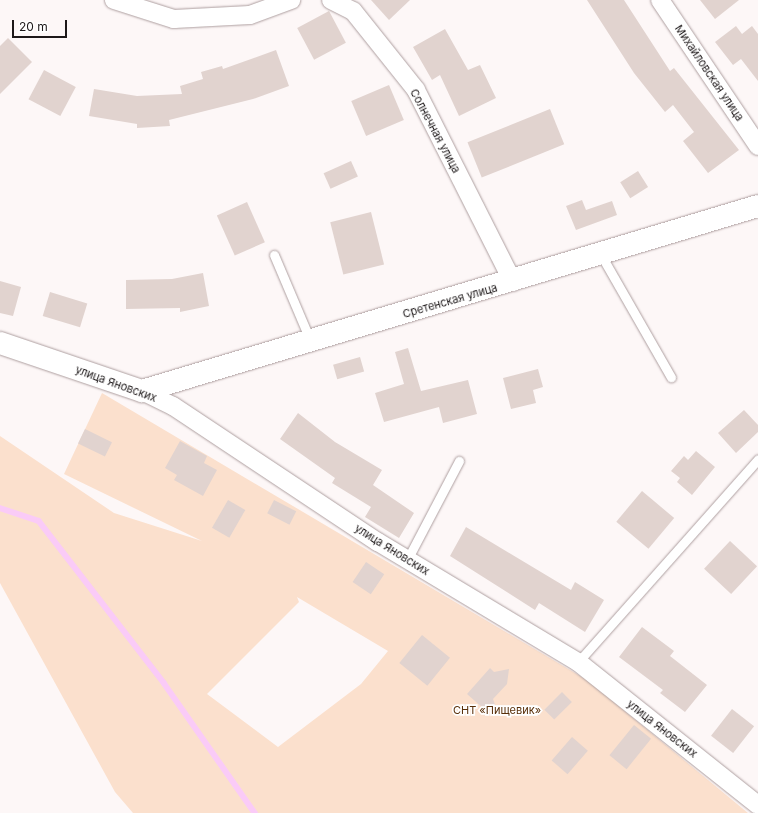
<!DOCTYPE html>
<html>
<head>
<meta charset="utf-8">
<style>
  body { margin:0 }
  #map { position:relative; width:758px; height:813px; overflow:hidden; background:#fdf7f7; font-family:Inter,sans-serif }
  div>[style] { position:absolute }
  .green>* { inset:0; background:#fbe0cd }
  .stream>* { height:5.5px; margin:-2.75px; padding:0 2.75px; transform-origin:2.75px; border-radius:2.75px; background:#facbf7 }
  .building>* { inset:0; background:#e1d3cf; transform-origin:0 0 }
  .roads { filter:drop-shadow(0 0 1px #ae9fa0) drop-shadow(0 0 1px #ae9fa0) }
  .service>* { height:9px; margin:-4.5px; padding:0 4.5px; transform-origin:4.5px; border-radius:4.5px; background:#fff }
  .minor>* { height:18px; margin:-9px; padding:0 9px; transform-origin:9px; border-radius:9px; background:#fff }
  .tertiary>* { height:22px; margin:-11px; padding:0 11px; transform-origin:11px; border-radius:11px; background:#fff }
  span { translate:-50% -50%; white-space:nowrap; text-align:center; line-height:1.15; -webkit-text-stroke:3.5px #fff; paint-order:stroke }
  .street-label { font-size:11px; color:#1d1819 }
  .park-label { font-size:11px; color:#582f09 }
  .scale { position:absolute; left:12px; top:20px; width:55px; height:18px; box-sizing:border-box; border:2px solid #1d1819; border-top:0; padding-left:5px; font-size:12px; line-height:14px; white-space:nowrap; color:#1d1819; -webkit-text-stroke:3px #fff; paint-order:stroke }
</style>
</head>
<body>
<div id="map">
  <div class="green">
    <div style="clip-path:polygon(evenodd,102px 393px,587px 680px,748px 813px,133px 813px,115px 792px,0 583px,0 436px,114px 513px,202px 541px,64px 474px,102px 393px,297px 597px,388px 651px,361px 684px,278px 747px,207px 694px,299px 602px,297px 597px)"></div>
  </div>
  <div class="stream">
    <div style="left:0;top:508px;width:41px;rotate:18.4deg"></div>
    <div style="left:39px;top:521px;width:205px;rotate:52.3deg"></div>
    <div style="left:164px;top:683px;width:159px;rotate:55deg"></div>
  </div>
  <div class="building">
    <div style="clip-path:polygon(371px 0,410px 0,389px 20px)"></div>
    <div style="clip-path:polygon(587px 0,624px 0,670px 71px,674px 68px,739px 150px,708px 173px,683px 141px,694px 132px,673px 105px,665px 112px,634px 73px)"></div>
    <div style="clip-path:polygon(700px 0,739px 0,715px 19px)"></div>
    <div style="left:329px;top:11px;width:36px;height:36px;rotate:62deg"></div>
    <div style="clip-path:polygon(736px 26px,742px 34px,752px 26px,758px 34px,758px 81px,741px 59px,733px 65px,715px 42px)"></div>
    <div style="clip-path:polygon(445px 29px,468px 70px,480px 65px,496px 98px,459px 116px,440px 75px,432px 80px,413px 47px)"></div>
    <div style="clip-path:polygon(8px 38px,32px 62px,0 94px,0 46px)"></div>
    <div style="clip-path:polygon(276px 50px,289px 86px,253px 99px,169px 120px,170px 126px,137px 128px,137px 124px,89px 116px,94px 89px,137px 96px,182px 94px,180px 86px,203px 79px,201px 72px,222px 66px,223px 69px)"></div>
    <div style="left:44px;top:70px;width:36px;height:33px;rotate:28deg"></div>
    <div style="left:389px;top:85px;width:38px;height:41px;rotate:67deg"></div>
    <div style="left:550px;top:109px;width:38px;height:89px;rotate:68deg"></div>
    <div style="left:351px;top:161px;width:17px;height:30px;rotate:66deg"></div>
    <div style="left:638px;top:171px;width:19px;height:21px;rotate:58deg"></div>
    <div style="clip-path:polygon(582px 200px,586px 210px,612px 201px,617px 215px,576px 230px,566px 206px)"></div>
    <div style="left:247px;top:202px;width:44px;height:33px;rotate:66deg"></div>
    <div style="left:371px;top:212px;width:54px;height:42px;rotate:76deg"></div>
    <div style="clip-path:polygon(203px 273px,209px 306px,180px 312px,180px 308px,126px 309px,126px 280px,172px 279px)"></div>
    <div style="clip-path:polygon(0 281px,21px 287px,13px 316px,0 313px)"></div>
    <div style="left:50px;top:292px;width:39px;height:25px;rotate:17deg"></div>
    <div style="clip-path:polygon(408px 348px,421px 391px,468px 380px,477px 414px,443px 423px,439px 407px,384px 422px,375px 393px,404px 384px,395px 352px)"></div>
    <div style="left:360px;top:357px;width:15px;height:28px;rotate:74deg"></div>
    <div style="clip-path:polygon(538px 369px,543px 387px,533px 390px,536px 403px,511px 409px,503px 378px)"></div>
    <div style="clip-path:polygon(744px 410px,758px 425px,758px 432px,736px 453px,718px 433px)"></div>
    <div style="clip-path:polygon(298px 413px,335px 442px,382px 470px,373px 485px,414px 513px,399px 538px,365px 517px,371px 507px,332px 483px,335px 478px,280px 439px)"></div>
    <div style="left:85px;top:429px;width:30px;height:16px;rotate:26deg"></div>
    <div style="clip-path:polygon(180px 441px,207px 456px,204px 463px,217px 470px,203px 496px,174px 480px,177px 475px,165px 468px)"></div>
    <div style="clip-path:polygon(696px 451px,715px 467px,692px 495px,677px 482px,680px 478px,671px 471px,684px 456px,688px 460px)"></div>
    <div style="left:642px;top:491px;width:42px;height:40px;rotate:40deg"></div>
    <div style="left:228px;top:500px;width:20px;height:32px;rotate:30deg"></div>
    <div style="left:274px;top:500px;width:25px;height:15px;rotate:27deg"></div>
    <div style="clip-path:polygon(466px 527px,571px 590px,575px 582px,604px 600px,585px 632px,539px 603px,535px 610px,450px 556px)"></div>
    <div style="left:730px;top:541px;width:37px;height:38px;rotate:43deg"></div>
    <div style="left:366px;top:562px;width:22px;height:24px;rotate:34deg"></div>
    <div style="clip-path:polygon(642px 627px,674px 651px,670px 656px,707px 685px,685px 712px,660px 693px,663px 690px,619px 657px)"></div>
    <div style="left:422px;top:635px;width:36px;height:36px;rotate:39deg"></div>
    <div style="clip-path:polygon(490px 668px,494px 672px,509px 669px,507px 684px,493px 699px,497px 710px,484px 709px,467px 694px)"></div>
    <div style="left:562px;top:692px;width:14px;height:25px;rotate:45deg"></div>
    <div style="left:732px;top:709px;width:28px;height:34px;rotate:38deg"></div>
    <div style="left:634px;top:725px;width:22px;height:39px;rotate:39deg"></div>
    <div style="left:572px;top:737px;width:21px;height:31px;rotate:41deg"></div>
  </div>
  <div class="roads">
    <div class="service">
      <div style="left:274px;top:255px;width:92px;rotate:67deg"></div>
      <div style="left:601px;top:255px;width:141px;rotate:60.2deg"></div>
      <div style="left:407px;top:560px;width:112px;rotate:-62.3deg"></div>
      <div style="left:578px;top:662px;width:271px;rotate:-48.4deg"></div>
    </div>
    <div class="minor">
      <div style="left:114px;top:0;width:63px;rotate:17.6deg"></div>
      <div style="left:174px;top:19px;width:76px;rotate:-3deg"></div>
      <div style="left:250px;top:15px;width:44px;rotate:-20.1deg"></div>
      <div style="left:331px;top:0;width:25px;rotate:27deg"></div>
      <div style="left:353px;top:11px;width:101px;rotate:51.4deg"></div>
      <div style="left:416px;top:90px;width:215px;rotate:63.2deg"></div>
      <div style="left:660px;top:0;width:176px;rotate:56.1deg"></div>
      <div style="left:142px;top:391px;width:34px;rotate:26deg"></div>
      <div style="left:173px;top:406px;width:246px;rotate:33.6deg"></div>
      <div style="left:378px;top:542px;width:233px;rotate:31deg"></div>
      <div style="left:578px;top:662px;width:230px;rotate:38.5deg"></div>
    </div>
    <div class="tertiary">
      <div style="left:0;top:343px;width:150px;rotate:18.7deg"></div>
      <div style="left:142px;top:391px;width:643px;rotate:-16.72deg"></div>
    </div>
  </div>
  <div class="street-label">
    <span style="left:709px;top:73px;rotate:56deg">Михайловская улица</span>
    <span style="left:435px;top:131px;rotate:62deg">Солнечная улица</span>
    <span style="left:450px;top:301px;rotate:-16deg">Сретенская улица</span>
    <span style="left:116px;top:384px;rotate:20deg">улица Яновских</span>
    <span style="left:392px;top:550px;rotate:32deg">улица Яновских</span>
    <span style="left:662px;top:729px;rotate:38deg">улица Яновских</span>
  </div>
  <div class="park-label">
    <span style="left:497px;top:710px">СНТ «Пищевик»</span>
  </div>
  <div class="scale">20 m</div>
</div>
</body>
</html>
